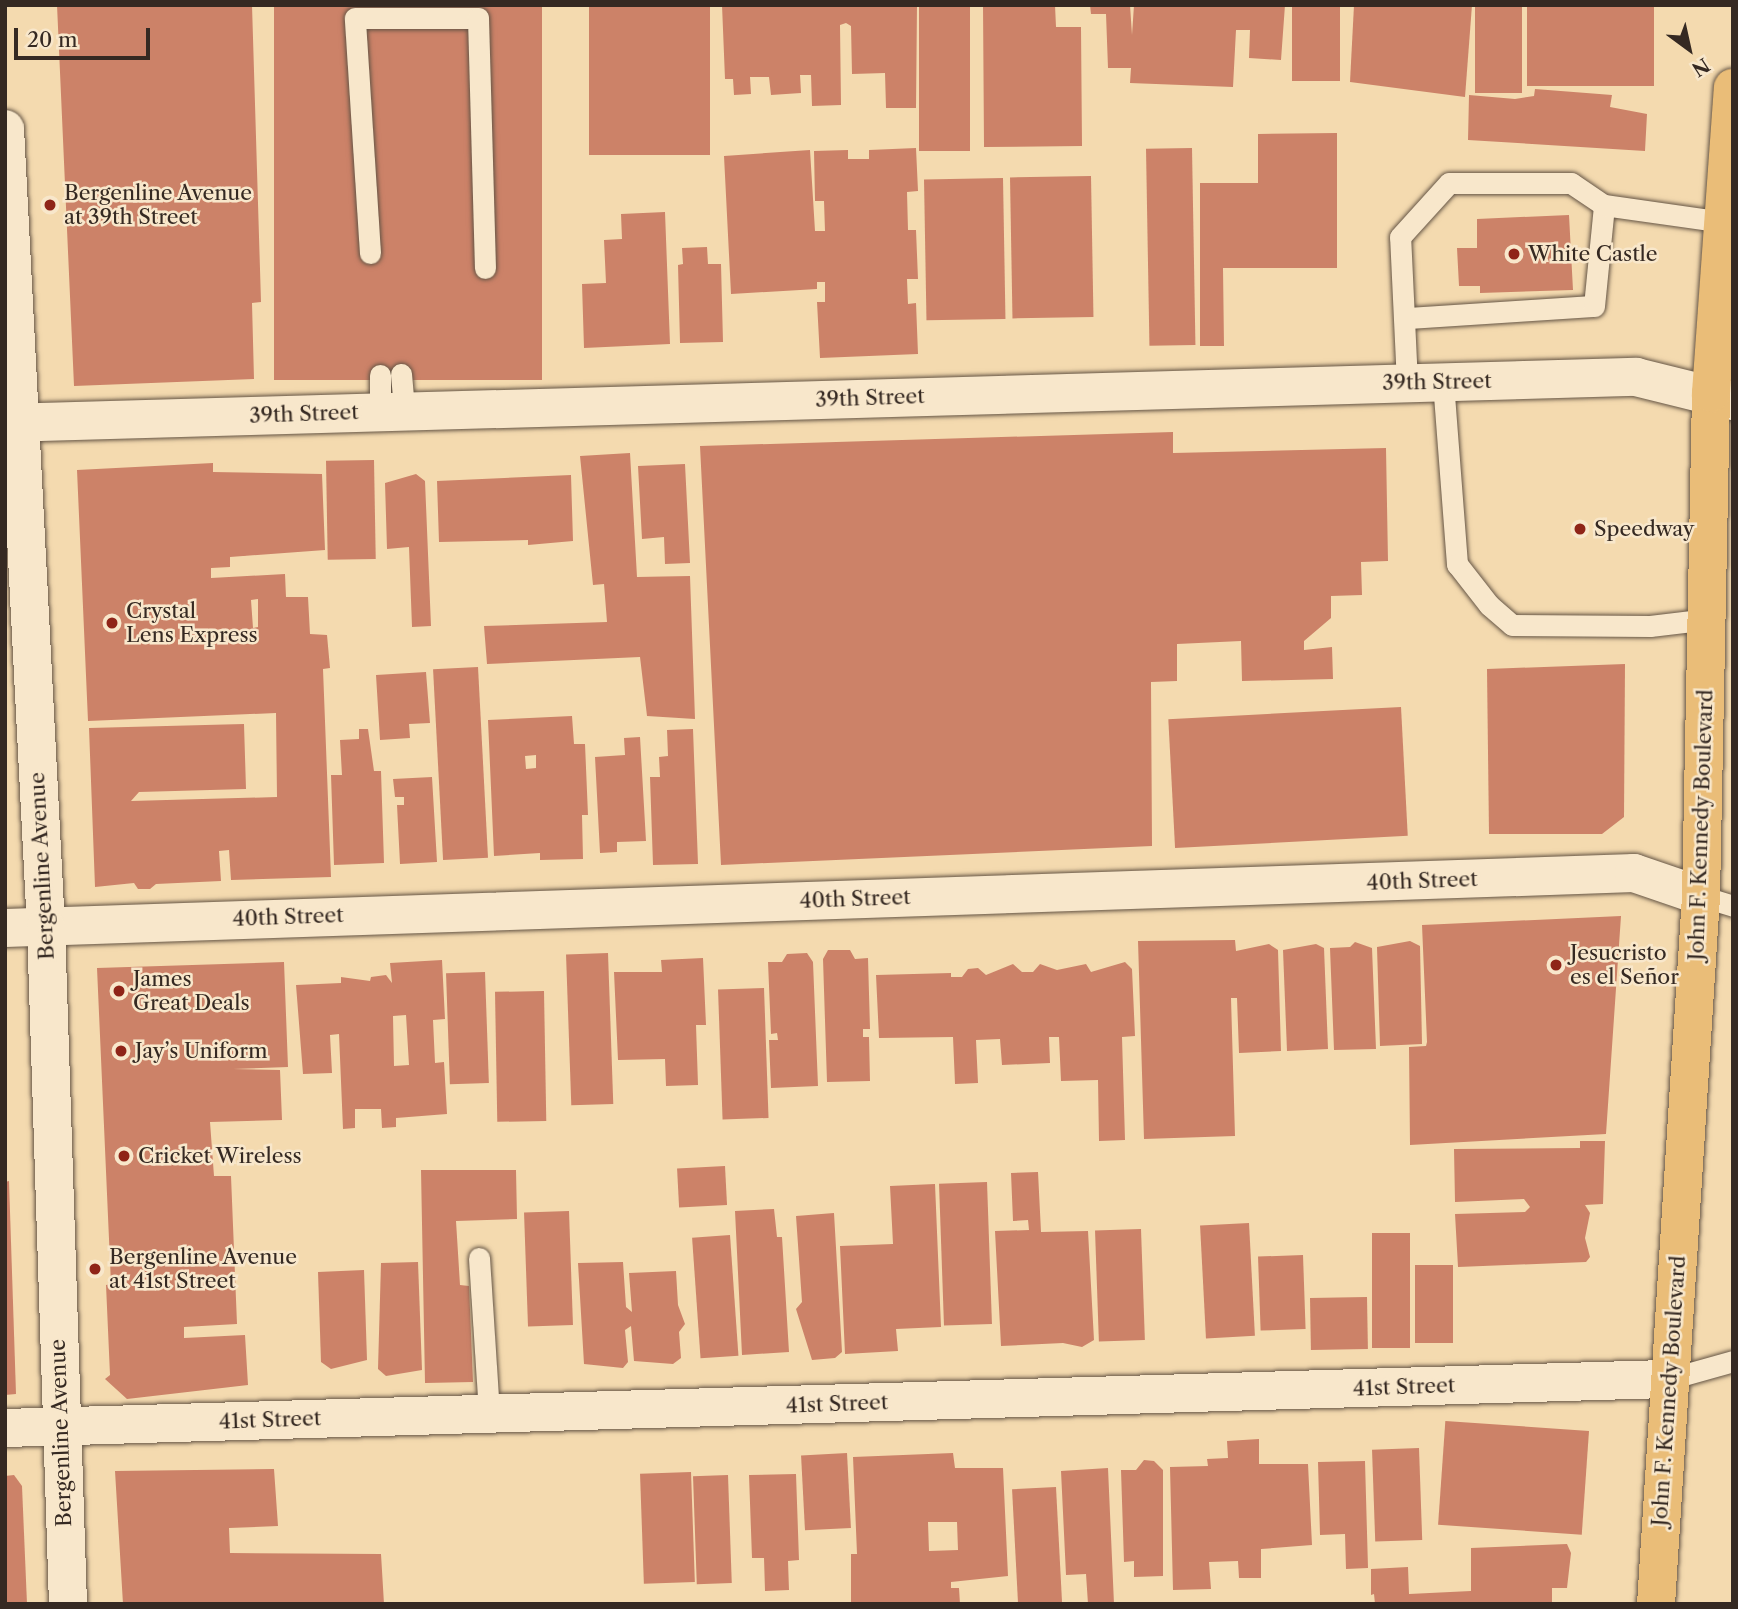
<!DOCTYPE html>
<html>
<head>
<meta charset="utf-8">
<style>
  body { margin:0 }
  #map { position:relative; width:1738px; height:1609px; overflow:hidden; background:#f4daaf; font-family:"Libre Caslon Text",serif }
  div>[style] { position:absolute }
  .building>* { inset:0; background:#cc8268; transform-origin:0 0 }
  .roads { filter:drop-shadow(0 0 2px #655545) drop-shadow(0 0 2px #655545) }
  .lane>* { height:21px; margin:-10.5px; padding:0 10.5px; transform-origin:10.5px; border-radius:10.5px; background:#f8e7cb }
  .street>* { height:38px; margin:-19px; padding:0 19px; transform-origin:19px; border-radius:19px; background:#f8e7cb }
  .secondary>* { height:38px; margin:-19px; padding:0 19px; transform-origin:19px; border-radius:19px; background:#f8e7cb }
  .primary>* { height:38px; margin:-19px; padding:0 19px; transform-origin:19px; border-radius:19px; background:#eabd78 }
  .dots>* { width:19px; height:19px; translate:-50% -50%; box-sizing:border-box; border:4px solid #f8e7cb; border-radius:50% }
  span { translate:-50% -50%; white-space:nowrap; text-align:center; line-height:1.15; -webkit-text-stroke:5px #f8e7cb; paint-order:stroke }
  .poi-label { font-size:21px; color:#352922 }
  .left { translate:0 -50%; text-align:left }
  .street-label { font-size:21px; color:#352922 }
  .frame { position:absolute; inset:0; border:7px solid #352922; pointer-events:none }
  .north { position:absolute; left:1654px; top:14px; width:70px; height:70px; -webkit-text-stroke:5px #f8e7cb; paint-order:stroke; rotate:147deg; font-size:19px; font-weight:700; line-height:28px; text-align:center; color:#352922 }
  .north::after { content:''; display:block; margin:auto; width:24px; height:32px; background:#352922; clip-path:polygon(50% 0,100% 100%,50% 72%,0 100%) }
  .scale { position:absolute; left:14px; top:28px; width:136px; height:32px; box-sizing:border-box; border:4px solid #352922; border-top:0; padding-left:9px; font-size:21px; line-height:24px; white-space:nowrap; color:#352922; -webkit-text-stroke:5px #f8e7cb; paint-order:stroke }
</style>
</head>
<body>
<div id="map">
  <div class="building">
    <div style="clip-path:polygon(57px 5px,252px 5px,261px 302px,252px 303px,254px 379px,74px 386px)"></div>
    <div style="left:274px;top:5px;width:268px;height:375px"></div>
    <div style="left:589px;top:5px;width:121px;height:150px"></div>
    <div style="clip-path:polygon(722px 5px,917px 5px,916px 108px,886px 108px,885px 73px,852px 74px,851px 26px,846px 23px,840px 25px,841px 105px,812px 106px,811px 75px,800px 75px,801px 93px,771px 95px,769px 77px,750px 77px,751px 94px,734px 95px,733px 79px,725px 79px)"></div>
    <div style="left:919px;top:5px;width:51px;height:146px"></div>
    <div style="clip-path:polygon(983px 5px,1055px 5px,1056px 27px,1081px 27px,1082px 146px,984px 147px)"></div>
    <div style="clip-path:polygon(1090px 5px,1130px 5px,1132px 35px,1134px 5px,1285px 5px,1281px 60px,1249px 58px,1250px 30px,1236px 30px,1233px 87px,1130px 83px,1131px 68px,1108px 68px,1106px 14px,1091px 14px)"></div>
    <div style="left:1292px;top:5px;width:48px;height:76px"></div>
    <div style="clip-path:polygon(1354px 5px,1472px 5px,1465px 97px,1350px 82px)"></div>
    <div style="left:1475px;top:5px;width:47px;height:88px"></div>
    <div style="left:1527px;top:5px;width:127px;height:81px"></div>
    <div style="clip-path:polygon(1535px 89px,1612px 95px,1610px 107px,1647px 114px,1645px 151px,1468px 140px,1469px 95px,1515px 99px,1534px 96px)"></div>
    <div style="clip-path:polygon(1337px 133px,1337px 268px,1223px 268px,1224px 346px,1200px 346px,1200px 183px,1258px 183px,1258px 134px)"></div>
    <div style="clip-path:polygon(916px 148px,918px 191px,907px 192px,908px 230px,916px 230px,918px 279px,907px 279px,908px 304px,916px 303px,918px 354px,820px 358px,817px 302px,825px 302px,825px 282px,817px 282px,817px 289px,731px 294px,724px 156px,810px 150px,815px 231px,825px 231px,824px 201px,815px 201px,814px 151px,848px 150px,848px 159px,869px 159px,869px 150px)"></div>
    <div style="left:1192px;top:148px;width:197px;height:46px;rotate:89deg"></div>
    <div style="left:1091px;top:176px;width:141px;height:81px;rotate:89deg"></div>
    <div style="left:1003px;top:178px;width:141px;height:79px;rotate:89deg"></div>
    <div style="clip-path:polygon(665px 212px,670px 344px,584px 348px,582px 284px,606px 283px,604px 240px,622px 239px,621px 214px)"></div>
    <div style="clip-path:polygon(1569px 215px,1573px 290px,1480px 293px,1480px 286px,1459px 286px,1457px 248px,1477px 248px,1477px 219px)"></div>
    <div style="clip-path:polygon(707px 247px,708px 264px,721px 264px,723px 342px,680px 343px,678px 265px,683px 264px,682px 248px)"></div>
    <div style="clip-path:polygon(1173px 432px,1173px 453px,1386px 448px,1388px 561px,1361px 562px,1362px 595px,1331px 596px,1331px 618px,1304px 641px,1304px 650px,1332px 647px,1333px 679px,1242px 681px,1241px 641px,1177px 644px,1177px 681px,1151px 682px,1152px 846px,721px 865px,700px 446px)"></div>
    <div style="clip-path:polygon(630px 453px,637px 577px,690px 576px,695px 719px,647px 716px,640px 657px,487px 664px,484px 626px,607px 622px,604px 584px,593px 585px,580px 456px)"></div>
    <div style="left:374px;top:460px;width:99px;height:48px;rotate:89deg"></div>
    <div style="clip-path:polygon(evenodd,213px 463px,213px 472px,322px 474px,325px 550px,230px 557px,230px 567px,211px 568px,211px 578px,285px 574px,286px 597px,308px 597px,310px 634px,327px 635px,330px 668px,323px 669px,331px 877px,231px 880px,229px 850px,219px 851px,221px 881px,156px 884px,150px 889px,138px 889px,134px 883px,95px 887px,89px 728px,244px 724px,246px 789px,139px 792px,131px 801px,277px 797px,276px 713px,88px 721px,77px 470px,213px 463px,258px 599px,258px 627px,253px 628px,251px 600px,258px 599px)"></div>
    <div style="clip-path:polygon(685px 464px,690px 563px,665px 564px,664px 537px,642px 539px,638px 466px)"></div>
    <div style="clip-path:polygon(416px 474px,425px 481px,431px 626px,412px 627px,409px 547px,387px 549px,385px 483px)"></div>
    <div style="clip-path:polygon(571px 475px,573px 541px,528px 545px,528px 540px,439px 542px,437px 481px)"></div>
    <div style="clip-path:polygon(1625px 664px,1624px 817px,1602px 834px,1489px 834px,1487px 669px)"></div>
    <div style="left:478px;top:667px;width:191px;height:45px;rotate:87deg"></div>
    <div style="clip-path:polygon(426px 672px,430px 723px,409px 724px,410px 738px,380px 740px,376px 675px)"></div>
    <div style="left:1401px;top:707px;width:129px;height:233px;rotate:87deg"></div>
    <div style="clip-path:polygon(evenodd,572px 716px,574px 744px,585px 744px,588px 815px,582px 815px,583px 859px,540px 860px,540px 853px,494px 856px,488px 720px,572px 716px,536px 755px,536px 768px,526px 769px,525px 756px,536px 755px)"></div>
    <div style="clip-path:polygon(359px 729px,368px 729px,374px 771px,381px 771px,384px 863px,334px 865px,331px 775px,342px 775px,340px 740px,359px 739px)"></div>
    <div style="clip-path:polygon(693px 729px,698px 864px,653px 865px,650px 777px,660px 777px,659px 757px,668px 756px,667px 730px)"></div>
    <div style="clip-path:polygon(640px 737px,646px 841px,617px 842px,617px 852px,600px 853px,595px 757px,625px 755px,624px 738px)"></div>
    <div style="clip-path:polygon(432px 777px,437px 862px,400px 864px,397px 805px,404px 805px,404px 797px,395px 797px,393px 779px)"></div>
    <div style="clip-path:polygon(1621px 916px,1606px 1134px,1410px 1145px,1409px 1047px,1426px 1046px,1427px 1042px,1422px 925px)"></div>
    <div style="clip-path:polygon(1235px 940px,1236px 951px,1269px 944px,1278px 950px,1281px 1051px,1239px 1053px,1237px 998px,1231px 998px,1235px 1136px,1144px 1139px,1138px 941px)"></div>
    <div style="clip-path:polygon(1410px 941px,1420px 946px,1422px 1044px,1380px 1046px,1377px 947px)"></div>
    <div style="clip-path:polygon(1355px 942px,1372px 948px,1376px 1049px,1334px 1050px,1330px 948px,1350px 947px)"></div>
    <div style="clip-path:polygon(1316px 944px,1324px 948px,1328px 1049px,1287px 1051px,1283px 950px)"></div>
    <div style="clip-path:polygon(828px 950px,850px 950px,855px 959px,868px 958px,870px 1029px,863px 1029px,863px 1037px,869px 1037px,870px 1081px,827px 1082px,823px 959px)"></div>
    <div style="left:608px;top:953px;width:151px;height:42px;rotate:88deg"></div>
    <div style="clip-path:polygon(807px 953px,813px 962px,818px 1086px,771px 1088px,769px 1040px,778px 1040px,777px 1033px,771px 1034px,768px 962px,782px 962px,787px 954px)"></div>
    <div style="clip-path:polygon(703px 958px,706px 1025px,696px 1025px,698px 1085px,666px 1086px,665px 1059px,618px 1060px,614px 972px,662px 972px,661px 960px)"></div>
    <div style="clip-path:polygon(evenodd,442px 960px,445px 1019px,433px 1020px,435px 1063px,444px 1062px,447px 1114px,396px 1118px,396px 1127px,382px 1128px,381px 1109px,355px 1109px,355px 1128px,343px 1129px,339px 1034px,330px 1035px,332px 1073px,303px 1074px,296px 985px,341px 983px,341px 977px,370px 981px,371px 977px,386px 975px,392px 983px,390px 963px,442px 960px,406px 1015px,409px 1065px,394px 1066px,393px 1016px,406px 1015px)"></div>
    <div style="clip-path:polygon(284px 962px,288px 1067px,233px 1069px,280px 1070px,282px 1120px,210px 1122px,214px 1176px,231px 1176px,237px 1324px,184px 1327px,184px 1338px,245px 1335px,248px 1385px,127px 1399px,105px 1379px,110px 1375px,106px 1285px,111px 1284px,97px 968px)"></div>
    <div style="clip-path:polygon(1125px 962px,1132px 969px,1135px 1036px,1122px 1037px,1125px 1140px,1099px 1141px,1098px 1080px,1061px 1081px,1059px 1037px,1049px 1037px,1050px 1063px,1002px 1065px,1000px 1039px,976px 1040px,978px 1083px,955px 1084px,953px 1037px,879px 1038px,876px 975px,951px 973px,951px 977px,962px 977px,968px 969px,978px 968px,986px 975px,1013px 964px,1022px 972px,1033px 972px,1040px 964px,1057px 970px,1086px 964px,1091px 972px)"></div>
    <div style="left:485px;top:972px;width:111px;height:39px;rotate:88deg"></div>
    <div style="left:764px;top:988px;width:130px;height:46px;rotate:88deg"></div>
    <div style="left:544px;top:991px;width:130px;height:49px;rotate:89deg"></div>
    <div style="clip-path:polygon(1580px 1141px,1605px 1141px,1603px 1204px,1585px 1205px,1590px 1213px,1585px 1238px,1590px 1257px,1586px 1262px,1458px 1267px,1455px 1214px,1525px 1212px,1530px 1207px,1524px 1199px,1455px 1202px,1454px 1149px,1580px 1148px)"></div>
    <div style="left:725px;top:1166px;width:39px;height:48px;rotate:87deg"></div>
    <div style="clip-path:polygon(421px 1170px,516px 1170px,517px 1219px,456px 1221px,460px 1285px,469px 1286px,473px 1382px,425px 1383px)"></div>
    <div style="clip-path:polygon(1038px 1172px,1041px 1232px,1088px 1231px,1094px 1340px,1082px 1347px,1063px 1343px,1001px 1346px,995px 1231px,1029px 1230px,1028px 1220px,1013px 1221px,1011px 1173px)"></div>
    <div style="clip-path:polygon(9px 1181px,16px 1394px,5px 1395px,5px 1182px)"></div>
    <div style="left:987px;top:1182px;width:142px;height:48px;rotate:88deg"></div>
    <div style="clip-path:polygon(935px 1184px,941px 1327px,896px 1329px,898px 1351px,845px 1354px,840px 1246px,893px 1244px,890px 1186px)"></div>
    <div style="clip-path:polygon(774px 1209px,777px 1237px,782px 1237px,789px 1352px,742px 1355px,735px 1211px)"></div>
    <div style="left:569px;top:1211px;width:114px;height:45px;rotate:88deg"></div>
    <div style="clip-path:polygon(834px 1213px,842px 1352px,835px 1358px,812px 1360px,796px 1309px,802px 1302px,796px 1216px)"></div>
    <div style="left:1249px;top:1223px;width:113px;height:49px;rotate:87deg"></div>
    <div style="left:1141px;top:1229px;width:111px;height:46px;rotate:88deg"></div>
    <div style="left:1372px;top:1233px;width:38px;height:115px"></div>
    <div style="left:730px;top:1235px;width:121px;height:38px;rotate:86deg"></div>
    <div style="left:1303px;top:1255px;width:74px;height:45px;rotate:88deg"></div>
    <div style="clip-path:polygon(418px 1262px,422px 1370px,386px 1376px,378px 1369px,381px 1263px)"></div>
    <div style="clip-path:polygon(623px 1262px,626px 1307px,632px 1312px,629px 1273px,676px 1271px,678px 1305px,685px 1324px,679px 1332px,681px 1358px,673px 1364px,634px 1361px,631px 1326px,625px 1330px,628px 1362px,623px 1368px,584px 1364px,578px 1263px)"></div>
    <div style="left:1415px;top:1265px;width:38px;height:78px"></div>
    <div style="clip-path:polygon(364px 1270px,367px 1360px,331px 1369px,321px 1362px,318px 1272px)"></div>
    <div style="left:1367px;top:1297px;width:52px;height:57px;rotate:89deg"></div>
    <div style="left:1589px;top:1431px;width:104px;height:144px;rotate:94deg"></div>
    <div style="clip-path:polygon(1259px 1439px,1259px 1464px,1308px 1464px,1312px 1545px,1261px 1549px,1261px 1578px,1239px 1578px,1238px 1561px,1209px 1562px,1211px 1589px,1173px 1590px,1170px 1467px,1208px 1466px,1207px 1459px,1228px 1458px,1227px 1441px)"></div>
    <div style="left:1419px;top:1448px;width:92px;height:47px;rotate:88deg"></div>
    <div style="left:847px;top:1453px;width:75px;height:46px;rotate:87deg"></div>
    <div style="clip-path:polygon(evenodd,953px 1453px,955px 1468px,1003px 1468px,1008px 1576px,951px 1582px,951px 1588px,959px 1588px,960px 1604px,851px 1604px,851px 1554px,857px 1554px,853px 1457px,953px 1453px,928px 1522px,957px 1522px,958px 1550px,929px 1551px,928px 1522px)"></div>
    <div style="clip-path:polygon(1144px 1460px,1154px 1461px,1163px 1470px,1163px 1576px,1134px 1577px,1134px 1561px,1124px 1562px,1121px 1470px,1136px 1470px)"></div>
    <div style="clip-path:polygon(1365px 1461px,1368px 1568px,1346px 1569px,1345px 1534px,1320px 1535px,1318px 1462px)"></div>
    <div style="clip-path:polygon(1108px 1468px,1114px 1604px,1088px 1604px,1086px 1574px,1066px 1575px,1061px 1471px)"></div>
    <div style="clip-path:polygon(274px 1469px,278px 1526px,229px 1528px,230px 1553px,381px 1554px,384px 1604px,123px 1604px,115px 1471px)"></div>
    <div style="left:691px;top:1472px;width:110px;height:51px;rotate:88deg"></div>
    <div style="clip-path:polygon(796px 1474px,799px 1560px,788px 1561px,789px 1590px,765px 1591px,764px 1558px,752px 1558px,749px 1475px)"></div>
    <div style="clip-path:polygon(14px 1475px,22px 1486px,27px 1604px,5px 1604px,5px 1476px)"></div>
    <div style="left:728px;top:1475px;width:108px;height:35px;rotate:88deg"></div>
    <div style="left:1056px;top:1487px;width:117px;height:44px;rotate:87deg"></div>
    <div style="clip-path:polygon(1567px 1544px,1571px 1553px,1567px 1588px,1552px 1588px,1552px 1604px,1375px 1604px,1374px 1594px,1371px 1595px,1371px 1569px,1408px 1567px,1409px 1594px,1471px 1591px,1471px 1548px)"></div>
  </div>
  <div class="roads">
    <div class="lane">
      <div style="left:370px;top:253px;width:235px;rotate:-93.7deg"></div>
      <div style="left:355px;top:18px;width:123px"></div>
      <div style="left:478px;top:18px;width:250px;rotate:88.4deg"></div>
      <div style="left:1407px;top:318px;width:187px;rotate:-3.7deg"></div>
      <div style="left:1594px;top:306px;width:101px;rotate:-84.3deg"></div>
      <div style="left:401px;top:374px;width:37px;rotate:85deg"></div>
      <div style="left:380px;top:375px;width:37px;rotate:90deg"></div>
      <div style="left:1443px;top:382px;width:183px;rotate:85.6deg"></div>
      <div style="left:1457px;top:564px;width:52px;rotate:52deg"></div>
      <div style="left:1489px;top:605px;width:30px;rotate:41deg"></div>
      <div style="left:1512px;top:625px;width:138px;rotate:0.4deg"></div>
      <div style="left:1650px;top:626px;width:59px;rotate:-6.8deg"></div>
      <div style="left:1407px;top:383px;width:146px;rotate:-92.7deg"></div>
      <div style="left:1400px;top:237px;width:73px;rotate:-47.8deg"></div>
      <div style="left:1449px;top:183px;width:122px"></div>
      <div style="left:1571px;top:183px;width:40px;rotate:34deg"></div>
      <div style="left:1604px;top:205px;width:120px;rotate:8.1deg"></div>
      <div style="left:1701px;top:896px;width:34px;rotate:17deg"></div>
      <div style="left:479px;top:1258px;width:156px;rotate:86.3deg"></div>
      <div style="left:1669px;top:1379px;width:66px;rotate:-15.7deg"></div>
    </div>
    <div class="street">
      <div style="left:5px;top:423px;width:1632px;rotate:-1.62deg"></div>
      <div style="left:1636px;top:377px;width:100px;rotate:13.9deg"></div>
      <div style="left:5px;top:928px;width:1630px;rotate:-1.93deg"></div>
      <div style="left:1634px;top:873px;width:71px;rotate:18.9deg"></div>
      <div style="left:5px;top:1428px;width:1665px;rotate:-1.69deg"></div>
    </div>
    <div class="secondary">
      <div style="left:5px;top:129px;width:799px;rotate:87.06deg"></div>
      <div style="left:46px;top:927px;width:677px;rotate:88.14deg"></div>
    </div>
    <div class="primary">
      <div style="left:1656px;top:1604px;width:709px;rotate:-86.36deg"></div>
      <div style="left:1701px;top:896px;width:503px;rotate:-88.86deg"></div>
      <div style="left:1711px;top:393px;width:306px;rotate:-85.9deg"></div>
    </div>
  </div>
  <div class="dots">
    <div style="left:50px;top:205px;background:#8f2418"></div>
    <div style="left:1514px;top:254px;background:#8f2418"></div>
    <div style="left:1580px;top:529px;background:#8f2418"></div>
    <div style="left:112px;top:623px;background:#8f2418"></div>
    <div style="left:1556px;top:965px;background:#8f2418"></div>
    <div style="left:119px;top:991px;background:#8f2418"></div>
    <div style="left:121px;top:1051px;background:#8f2418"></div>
    <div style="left:124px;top:1156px;background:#8f2418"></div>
    <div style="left:95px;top:1269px;background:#8f2418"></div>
  </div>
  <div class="poi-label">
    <span class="left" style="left:64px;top:205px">Bergenline Avenue<br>at 39th Street</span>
    <span class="left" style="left:1528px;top:254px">White Castle</span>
    <span class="left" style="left:1594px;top:529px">Speedway</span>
    <span class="left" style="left:126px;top:623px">Crystal<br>Lens Express</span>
    <span class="left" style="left:1570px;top:965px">Jesucristo<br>es el Señor</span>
    <span class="left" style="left:133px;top:991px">James<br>Great Deals</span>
    <span class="left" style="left:135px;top:1051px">Jay’s Uniform</span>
    <span class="left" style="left:138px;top:1156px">Cricket Wireless</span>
    <span class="left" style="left:109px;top:1269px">Bergenline Avenue<br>at 41st Street</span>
  </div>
  <div class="street-label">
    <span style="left:1437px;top:382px;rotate:-1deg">39th Street</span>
    <span style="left:870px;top:398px;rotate:-2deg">39th Street</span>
    <span style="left:304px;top:414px;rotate:-2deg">39th Street</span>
    <span style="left:1701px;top:825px;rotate:-88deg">John F. Kennedy Boulevard</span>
    <span style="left:42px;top:866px;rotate:-93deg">Bergenline Avenue</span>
    <span style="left:1422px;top:881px;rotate:-2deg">40th Street</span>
    <span style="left:855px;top:899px;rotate:-2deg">40th Street</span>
    <span style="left:288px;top:917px;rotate:-2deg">40th Street</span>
    <span style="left:1404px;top:1387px;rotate:-2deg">41st Street</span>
    <span style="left:1669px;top:1391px;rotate:-86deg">John F. Kennedy Boulevard</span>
    <span style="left:837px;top:1404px;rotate:-2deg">41st Street</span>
    <span style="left:270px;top:1420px;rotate:-2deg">41st Street</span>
    <span style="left:61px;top:1433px;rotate:-92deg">Bergenline Avenue</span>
  </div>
  <div class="frame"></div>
  <div class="north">N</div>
  <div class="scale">20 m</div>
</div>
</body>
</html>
